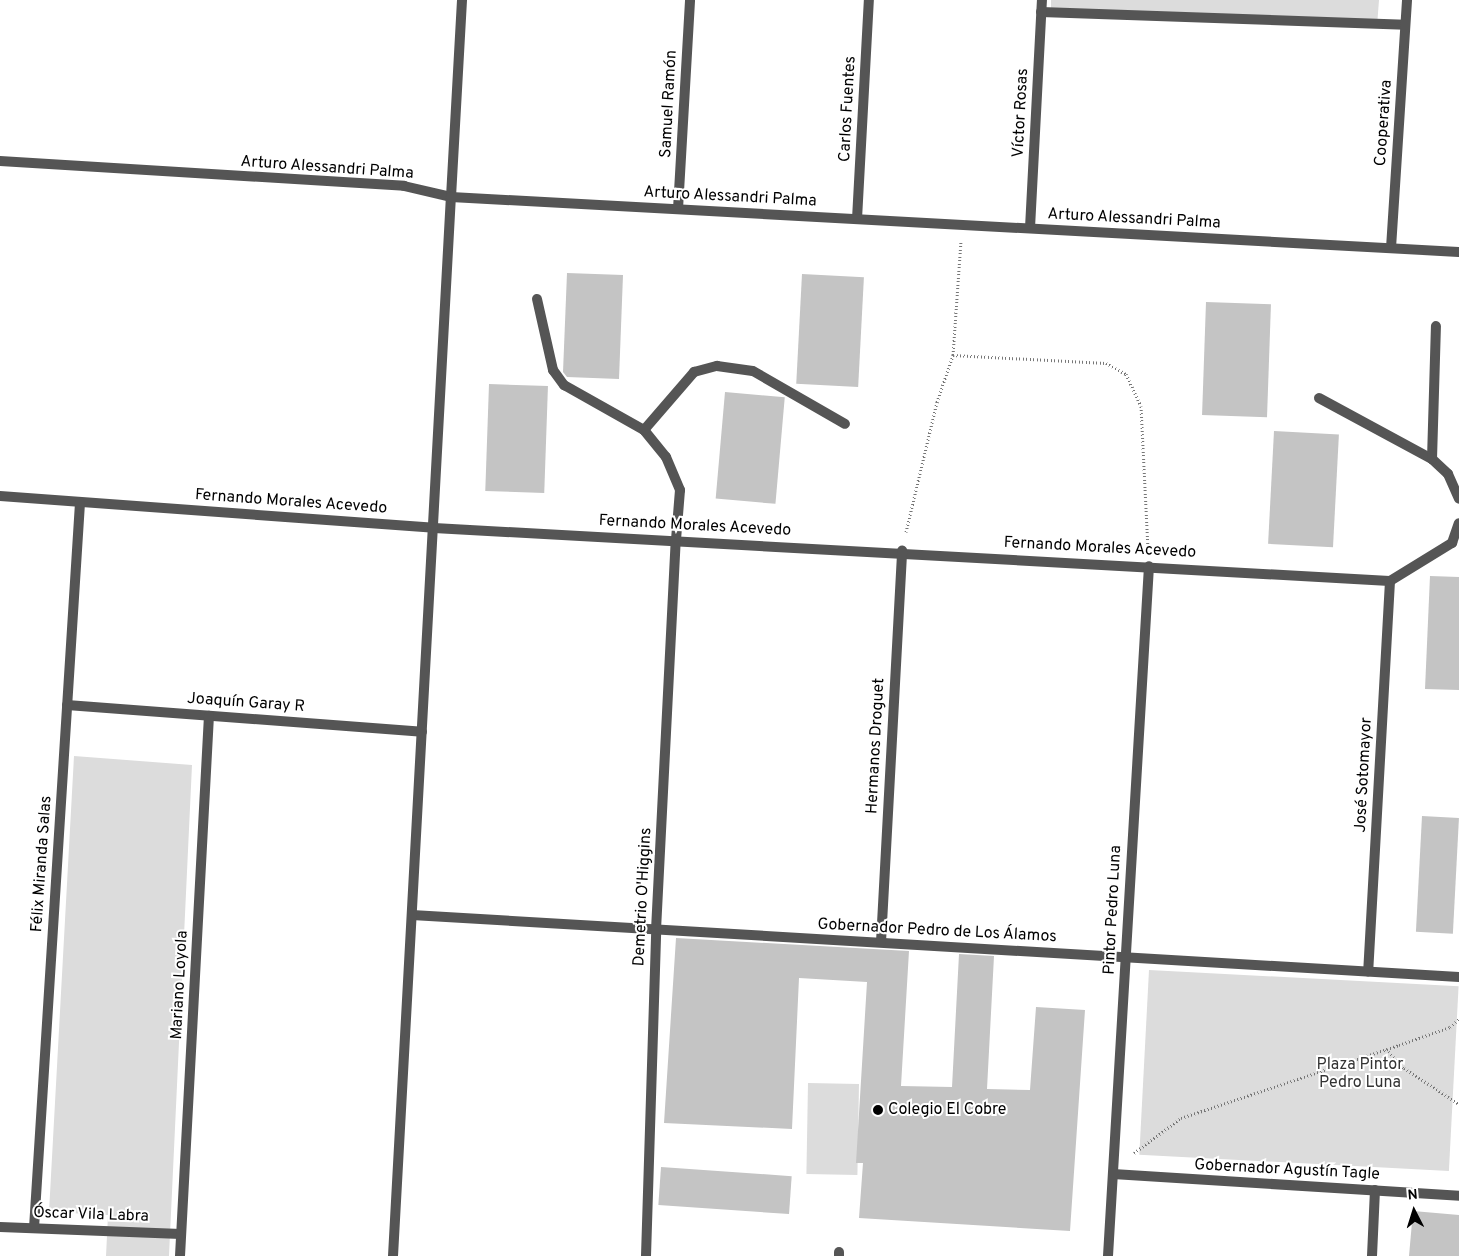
<!DOCTYPE html>
<html>
<head>
<meta charset="utf-8">
<style>
  body { margin:0 }
  #map { position:relative; width:1459px; height:1256px; overflow:hidden; background:#fff; font-family:Overpass,sans-serif }
  div>[style] { position:absolute }
  .green>* { inset:0; background:#dcdcdc; transform-origin:0 0 }
  .building>* { inset:0; background:#c4c4c4; transform-origin:0 0 }
  .path>* { height:3px; margin-top:-1.5px; transform-origin:0; background:repeating-linear-gradient(90deg,#777 0 1px,transparent 0 3.5px) }
  .service>* { height:10px; margin:-5px; padding:0 5px; transform-origin:5px; border-radius:5px; background:#555 }
  .minor>* { height:10px; margin:-5px; padding:0 5px; transform-origin:5px; border-radius:5px; background:#555 }
  .tertiary>* { height:10px; margin:-5px; padding:0 5px; transform-origin:5px; border-radius:5px; background:#555 }
  .dots>* { width:14px; height:14px; translate:-50% -50%; box-sizing:border-box; border:2px solid #fff; border-radius:50% }
  span { translate:-50% -50%; white-space:nowrap; text-align:center; line-height:1.15; -webkit-text-stroke:4px #fff; paint-order:stroke }
  .street-label { font-size:16px; color:#000 }
  .park-label { font-size:16px; color:#333 }
  .poi-label { font-size:16px; color:#000 }
  .left { translate:0 -50%; text-align:left }
  .north { position:absolute; left:1389px; top:1186px; width:50px; height:50px; -webkit-text-stroke:4px #fff; paint-order:stroke; rotate:355deg; font-size:14px; font-weight:700; line-height:20px; text-align:center; color:#000 }
  .north::after { content:''; display:block; margin:auto; width:18px; height:22px; background:#000; clip-path:polygon(50% 0,100% 100%,50% 72%,0 100%) }
</style>
</head>
<body>
<div id="map">
  <div class="green">
    <div style="clip-path:polygon(1051px 0,1379px 0,1377px 26px,1051px 10px)"></div>
    <div style="clip-path:polygon(74px 756px,192px 765px,169px 1256px,106px 1256px,108px 1215px,49px 1212px)"></div>
    <div style="left:1149px;top:970px;width:310px;height:185px;rotate:3deg"></div>
    <div style="left:808px;top:1083px;width:51px;height:91px;rotate:1deg"></div>
  </div>
  <div class="building">
    <div style="clip-path:polygon(567px 273px,623px 275px,619px 379px,567px 377px,563px 372px)"></div>
    <div style="left:802px;top:274px;width:62px;height:110px;rotate:3deg"></div>
    <div style="left:1206px;top:302px;width:65px;height:113px;rotate:2deg"></div>
    <div style="left:489px;top:384px;width:59px;height:107px;rotate:2deg"></div>
    <div style="left:725px;top:392px;width:60px;height:107px;rotate:5deg"></div>
    <div style="left:1274px;top:431px;width:65px;height:113px;rotate:3deg"></div>
    <div style="clip-path:polygon(1430px 576px,1459px 577px,1459px 690px,1425px 689px)"></div>
    <div style="left:1422px;top:816px;width:37px;height:116px;rotate:3deg"></div>
    <div style="clip-path:polygon(676px 938px,909px 951px,901px 1086px,952px 1087px,959px 954px,994px 956px,987px 1089px,1030px 1090px,1036px 1007px,1085px 1010px,1070px 1231px,859px 1218px,863px 1163px,856px 1163px,867px 982px,799px 978px,792px 1129px,664px 1123px)"></div>
    <div style="left:661px;top:1167px;width:131px;height:38px;rotate:4deg"></div>
    <div style="clip-path:polygon(1413px 1211px,1459px 1215px,1459px 1256px,1409px 1256px)"></div>
  </div>
  <div class="path">
    <div style="left:953px;top:355px;width:153px;rotate:3deg"></div>
    <div style="left:1106px;top:363px;width:23px;rotate:29deg"></div>
    <div style="left:1126px;top:374px;width:35px;rotate:65deg"></div>
    <div style="left:1141px;top:406px;width:143px;rotate:87.2deg"></div>
    <div style="left:906px;top:532px;width:134px;rotate:-76.6deg"></div>
    <div style="left:937px;top:402px;width:50px;rotate:-71.2deg"></div>
    <div style="left:953px;top:355px;width:113px;rotate:-86deg"></div>
    <div style="left:1386px;top:1049px;width:26px;rotate:47deg"></div>
    <div style="left:1404px;top:1068px;width:66px;rotate:33.2deg"></div>
    <div style="left:1134px;top:1153px;width:59px;rotate:-36.7deg"></div>
    <div style="left:1181px;top:1118px;width:230px;rotate:-18.5deg"></div>
    <div style="left:1399px;top:1045px;width:54px;rotate:-19.4deg"></div>
    <div style="left:1450px;top:1027px;width:12px;rotate:-42deg"></div>
  </div>
  <div class="service">
    <div style="left:537px;top:299px;width:73px;rotate:77.3deg"></div>
    <div style="left:553px;top:370px;width:19px;rotate:54deg"></div>
    <div style="left:564px;top:385px;width:92px;rotate:29.4deg"></div>
    <div style="left:644px;top:430px;width:35px;rotate:51deg"></div>
    <div style="left:666px;top:457px;width:36px;rotate:67deg"></div>
    <div style="left:680px;top:490px;width:50px;rotate:94.6deg"></div>
    <div style="left:1319px;top:398px;width:128px;rotate:28.4deg"></div>
    <div style="left:1432px;top:459px;width:22px;rotate:43deg"></div>
    <div style="left:1448px;top:474px;width:27px;rotate:66deg"></div>
    <div style="left:644px;top:430px;width:77px;rotate:-49.2deg"></div>
    <div style="left:694px;top:372px;width:24px;rotate:-15deg"></div>
    <div style="left:717px;top:366px;width:36px;rotate:8deg"></div>
    <div style="left:753px;top:371px;width:106px;rotate:29.9deg"></div>
    <div style="left:1432px;top:459px;width:133px;rotate:-88.3deg"></div>
    <div style="left:1390px;top:581px;width:73px;rotate:-31.5deg"></div>
    <div style="left:1452px;top:543px;width:21px;rotate:-71deg"></div>
    <div style="left:839px;top:1256px;width:4px;rotate:-90deg"></div>
  </div>
  <div class="minor">
    <div style="left:1041px;top:12px;width:364px;rotate:2deg"></div>
    <div style="left:0;top:161px;width:405px;rotate:3.5deg"></div>
    <div style="left:404px;top:186px;width:48px;rotate:13.2deg"></div>
    <div style="left:451px;top:197px;width:197px;rotate:-86.8deg"></div>
    <div style="left:678px;top:209px;width:209px;rotate:-86.7deg"></div>
    <div style="left:857px;top:219px;width:219px;rotate:-86.9deg"></div>
    <div style="left:1030px;top:228px;width:228px;rotate:-87deg"></div>
    <div style="left:1391px;top:248px;width:249px;rotate:-86.3deg"></div>
    <div style="left:0;top:496px;width:435px;rotate:4.2deg"></div>
    <div style="left:434px;top:528px;width:957px;rotate:3.17deg"></div>
    <div style="left:1390px;top:581px;width:391px;rotate:93.2deg"></div>
    <div style="left:67px;top:705px;width:356px;rotate:4.3deg"></div>
    <div style="left:412px;top:915px;width:1049px;rotate:3.39deg"></div>
    <div style="left:881px;top:942px;width:392px;rotate:-86.9deg"></div>
    <div style="left:1113px;top:1174px;width:347px;rotate:3.6deg"></div>
    <div style="left:0;top:1227px;width:181px;rotate:2.2deg"></div>
    <div style="left:34px;top:1228px;width:727px;rotate:-86.37deg"></div>
    <div style="left:180px;top:1256px;width:541px;rotate:-86.93deg"></div>
    <div style="left:646px;top:1256px;width:326px;rotate:-88.2deg"></div>
    <div style="left:656px;top:930px;width:391px;rotate:-87.1deg"></div>
    <div style="left:1108px;top:1256px;width:691px;rotate:-86.6deg"></div>
    <div style="left:1372px;top:1256px;width:66px;rotate:-87.4deg"></div>
  </div>
  <div class="tertiary">
    <div style="left:393px;top:1256px;width:1061px;rotate:-86.87deg"></div>
    <div style="left:451px;top:197px;width:1009px;rotate:3.12deg"></div>
  </div>
  <div class="dots">
    <div style="left:878px;top:1110px;background:#000"></div>
  </div>
  <div class="street-label">
    <span style="left:669px;top:104px;rotate:-87deg">Samuel Ramón</span>
    <span style="left:848px;top:109px;rotate:-87deg">Carlos Fuentes</span>
    <span style="left:1021px;top:113px;rotate:-87deg">Víctor Rosas</span>
    <span style="left:1384px;top:123px;rotate:-86deg">Cooperativa</span>
    <span style="left:327px;top:168px;rotate:4deg">Arturo Alessandri Palma</span>
    <span style="left:730px;top:197px;rotate:3deg">Arturo Alessandri Palma</span>
    <span style="left:1134px;top:219px;rotate:3deg">Arturo Alessandri Palma</span>
    <span style="left:291px;top:502px;rotate:4deg">Fernando Morales Acevedo</span>
    <span style="left:695px;top:526px;rotate:3deg">Fernando Morales Acevedo</span>
    <span style="left:1100px;top:548px;rotate:3deg">Fernando Morales Acevedo</span>
    <span style="left:246px;top:703px;rotate:4deg">Joaquín Garay R</span>
    <span style="left:876px;top:746px;rotate:-87deg">Hermanos Droguet</span>
    <span style="left:1364px;top:775px;rotate:-87deg">José Sotomayor</span>
    <span style="left:42px;top:864px;rotate:-86deg">Félix Miranda Salas</span>
    <span style="left:643px;top:897px;rotate:-87deg">Demetrio O'Higgins</span>
    <span style="left:1113px;top:910px;rotate:-87deg">Pintor Pedro Luna</span>
    <span style="left:937px;top:931px;rotate:3deg">Gobernador Pedro de Los Álamos</span>
    <span style="left:180px;top:985px;rotate:-87deg">Mariano Loyola</span>
    <span style="left:1287px;top:1170px;rotate:3deg">Gobernador Agustín Tagle</span>
    <span style="left:91px;top:1215px;rotate:2deg">Óscar Vila Labra</span>
  </div>
  <div class="park-label">
    <span style="left:1360px;top:1074px">Plaza Pintor<br>Pedro Luna</span>
  </div>
  <div class="poi-label">
    <span class="left" style="left:888px;top:1110px">Colegio El Cobre</span>
  </div>
  <div class="north">N</div>
</div>
</body>
</html>
